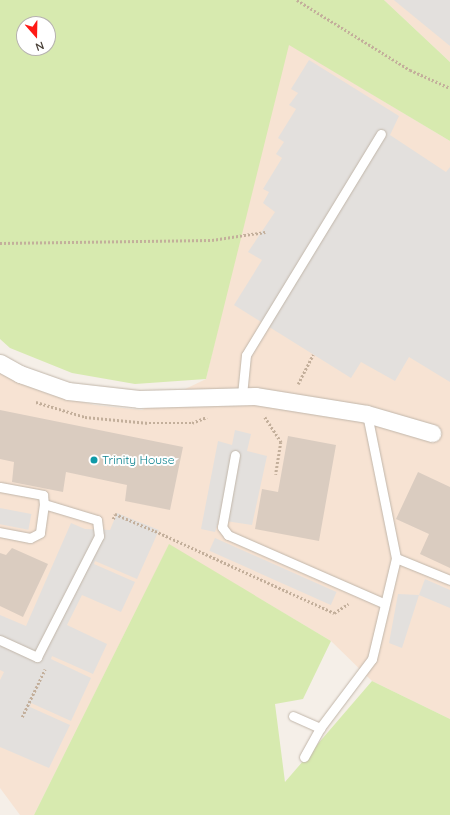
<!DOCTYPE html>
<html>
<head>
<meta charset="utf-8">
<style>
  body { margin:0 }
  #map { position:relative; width:450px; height:815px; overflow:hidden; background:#f5efe8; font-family:Quicksand,sans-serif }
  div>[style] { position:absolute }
  .commercial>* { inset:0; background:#f7e3d3 }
  .green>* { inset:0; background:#d7eaaf }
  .parking>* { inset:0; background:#e3e0dd; transform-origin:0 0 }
  .building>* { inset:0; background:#daccc0 }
  .path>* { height:2.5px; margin-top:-1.25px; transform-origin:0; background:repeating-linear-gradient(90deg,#c3af9b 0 2px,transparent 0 4px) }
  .roads { filter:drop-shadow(0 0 1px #c1b6aa) drop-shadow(0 0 1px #c1b6aa) }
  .service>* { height:9px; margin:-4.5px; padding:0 4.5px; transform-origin:4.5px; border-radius:4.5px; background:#fff }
  .minor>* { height:17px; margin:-8.5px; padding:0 8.5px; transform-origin:8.5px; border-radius:8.5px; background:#fff }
  .dots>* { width:11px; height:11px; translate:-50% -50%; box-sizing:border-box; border:2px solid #fff; border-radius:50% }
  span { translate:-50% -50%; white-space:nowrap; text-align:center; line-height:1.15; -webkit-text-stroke:4px #fff; paint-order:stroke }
  .culture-label { font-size:12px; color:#0d838f }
  .left { translate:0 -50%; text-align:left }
  .north { position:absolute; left:16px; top:16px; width:40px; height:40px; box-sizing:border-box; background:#fff; border:1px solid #b6b2af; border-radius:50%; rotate:160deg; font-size:11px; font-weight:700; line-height:16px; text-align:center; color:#483f36 }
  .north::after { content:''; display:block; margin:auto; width:14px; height:18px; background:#ff1915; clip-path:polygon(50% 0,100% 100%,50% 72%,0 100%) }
</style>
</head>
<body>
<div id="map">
  <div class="commercial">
    <div style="clip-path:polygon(384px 0,450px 0,450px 62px)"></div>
    <div style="clip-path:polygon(285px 42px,450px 141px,450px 719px,372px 681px,331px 641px,169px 545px,34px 815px,20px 815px,0 788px,0 373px,48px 394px,95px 405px,142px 410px,206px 379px)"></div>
  </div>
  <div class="green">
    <div style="clip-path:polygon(evenodd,0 0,384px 0,450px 62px,450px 141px,289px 45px,206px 379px,135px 384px,72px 373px,10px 348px,0 339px,0 0,24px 24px,48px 24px,48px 48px,24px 48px,24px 24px)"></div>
    <div style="clip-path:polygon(169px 544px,331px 641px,303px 699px,275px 704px,285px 782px,372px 681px,450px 719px,450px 815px,34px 815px)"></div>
  </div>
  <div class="parking">
    <div style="clip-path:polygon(394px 0,450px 0,450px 46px,395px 1px)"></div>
    <div style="clip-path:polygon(309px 60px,399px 116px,390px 135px,446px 172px,450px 167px,450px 382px,409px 357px,395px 381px,361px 362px,351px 378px,234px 305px,262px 260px,248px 252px,275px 212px,263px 203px,269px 192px,263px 189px,282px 158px,276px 154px,284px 142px,278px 138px,296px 109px,289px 105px,298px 93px,291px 89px)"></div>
    <div style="clip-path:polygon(235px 430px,251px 434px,247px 451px,267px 456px,252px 525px,219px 520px,215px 532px,201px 529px,218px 441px,232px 445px)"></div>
    <div style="left:0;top:508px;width:32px;height:16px;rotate:11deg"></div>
    <div style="clip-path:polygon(117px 513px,159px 530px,137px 579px,95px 561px,94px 564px,135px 582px,121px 612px,82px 595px,67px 625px,107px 644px,93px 674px,52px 656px,51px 659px,91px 678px,71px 721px,31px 703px,30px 707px,70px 725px,49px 768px,0 747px,0 680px,4px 672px,0 670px,0 615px,26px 626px,71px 523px,85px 529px,110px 530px)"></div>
    <div style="left:215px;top:538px;width:133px;height:14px;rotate:24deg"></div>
    <div style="clip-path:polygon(425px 579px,450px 590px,450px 608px,419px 595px,402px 648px,389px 643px,398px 594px,419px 595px)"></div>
  </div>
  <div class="building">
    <div style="clip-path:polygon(0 410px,183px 447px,170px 510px,125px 501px,127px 485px,66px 472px,63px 492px,12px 482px,14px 462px,0 459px)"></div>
    <div style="clip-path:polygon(288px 436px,336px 445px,319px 541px,255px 529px,262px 489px,278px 492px)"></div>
    <div style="clip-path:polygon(418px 472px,450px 487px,450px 568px,420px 554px,429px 534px,396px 519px)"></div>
    <div style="clip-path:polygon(12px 548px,48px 564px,23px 617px,0 606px,0 553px,6px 555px)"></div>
  </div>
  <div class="path">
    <div style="left:297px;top:0;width:133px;rotate:31.8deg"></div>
    <div style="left:410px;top:70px;width:44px;rotate:24.2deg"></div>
    <div style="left:0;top:243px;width:212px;rotate:-0.8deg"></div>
    <div style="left:212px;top:240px;width:54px;rotate:-8.6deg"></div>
    <div style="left:298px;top:384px;width:33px;rotate:-63deg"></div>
    <div style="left:36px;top:402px;width:51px;rotate:17deg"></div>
    <div style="left:85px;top:417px;width:64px;rotate:5.4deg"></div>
    <div style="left:149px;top:423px;width:43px"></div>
    <div style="left:192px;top:423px;width:16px;rotate:-22deg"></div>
    <div style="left:265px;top:417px;width:30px;rotate:57deg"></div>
    <div style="left:281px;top:442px;width:33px;rotate:99deg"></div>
    <div style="left:113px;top:519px;width:5px;rotate:-68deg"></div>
    <div style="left:115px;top:514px;width:43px;rotate:23deg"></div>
    <div style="left:155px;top:531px;width:197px;rotate:24.6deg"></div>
    <div style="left:334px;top:613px;width:17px;rotate:-33deg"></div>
    <div style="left:22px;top:717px;width:53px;rotate:-64.4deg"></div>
  </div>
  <div class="roads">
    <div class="service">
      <div style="left:242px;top:395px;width:40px;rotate:-84.3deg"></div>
      <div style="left:246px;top:355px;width:259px;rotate:-58.6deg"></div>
      <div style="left:235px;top:455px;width:73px;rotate:100.2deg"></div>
      <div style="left:222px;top:527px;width:10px;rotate:53deg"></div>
      <div style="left:228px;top:535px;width:171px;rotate:23.7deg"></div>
      <div style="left:0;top:487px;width:44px;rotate:10.5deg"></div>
      <div style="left:43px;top:495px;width:9px;rotate:84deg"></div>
      <div style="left:44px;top:504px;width:29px;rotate:98deg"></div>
      <div style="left:40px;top:533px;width:11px;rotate:153deg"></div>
      <div style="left:30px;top:538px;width:31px;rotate:-169deg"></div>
      <div style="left:396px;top:558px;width:58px;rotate:22.2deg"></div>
      <div style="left:0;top:640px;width:41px;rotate:24.7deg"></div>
      <div style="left:37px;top:657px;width:136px;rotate:-62.9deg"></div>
      <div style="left:99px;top:536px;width:16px;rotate:-97deg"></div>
      <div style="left:97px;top:520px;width:55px;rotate:-163.2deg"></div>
      <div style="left:293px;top:716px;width:30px;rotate:24deg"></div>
      <div style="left:304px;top:757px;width:33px;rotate:-61deg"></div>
      <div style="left:320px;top:728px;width:86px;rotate:-53deg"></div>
      <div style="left:372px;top:659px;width:104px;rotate:-76.6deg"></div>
      <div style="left:396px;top:558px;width:147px;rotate:-101.4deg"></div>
    </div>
    <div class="minor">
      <div style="left:0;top:363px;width:23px;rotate:29deg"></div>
      <div style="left:20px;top:374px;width:51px;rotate:19.5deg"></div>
      <div style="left:68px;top:391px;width:71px;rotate:6.4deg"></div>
      <div style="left:139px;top:399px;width:116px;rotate:-1.5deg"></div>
      <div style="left:255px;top:396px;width:113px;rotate:9.1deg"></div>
      <div style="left:367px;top:414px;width:68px;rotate:16.3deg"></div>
    </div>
  </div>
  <div class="dots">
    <div style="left:94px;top:460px;background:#0f9aa8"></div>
  </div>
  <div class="culture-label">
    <span class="left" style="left:102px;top:460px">Trinity House</span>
  </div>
  <div class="north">N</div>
</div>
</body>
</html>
